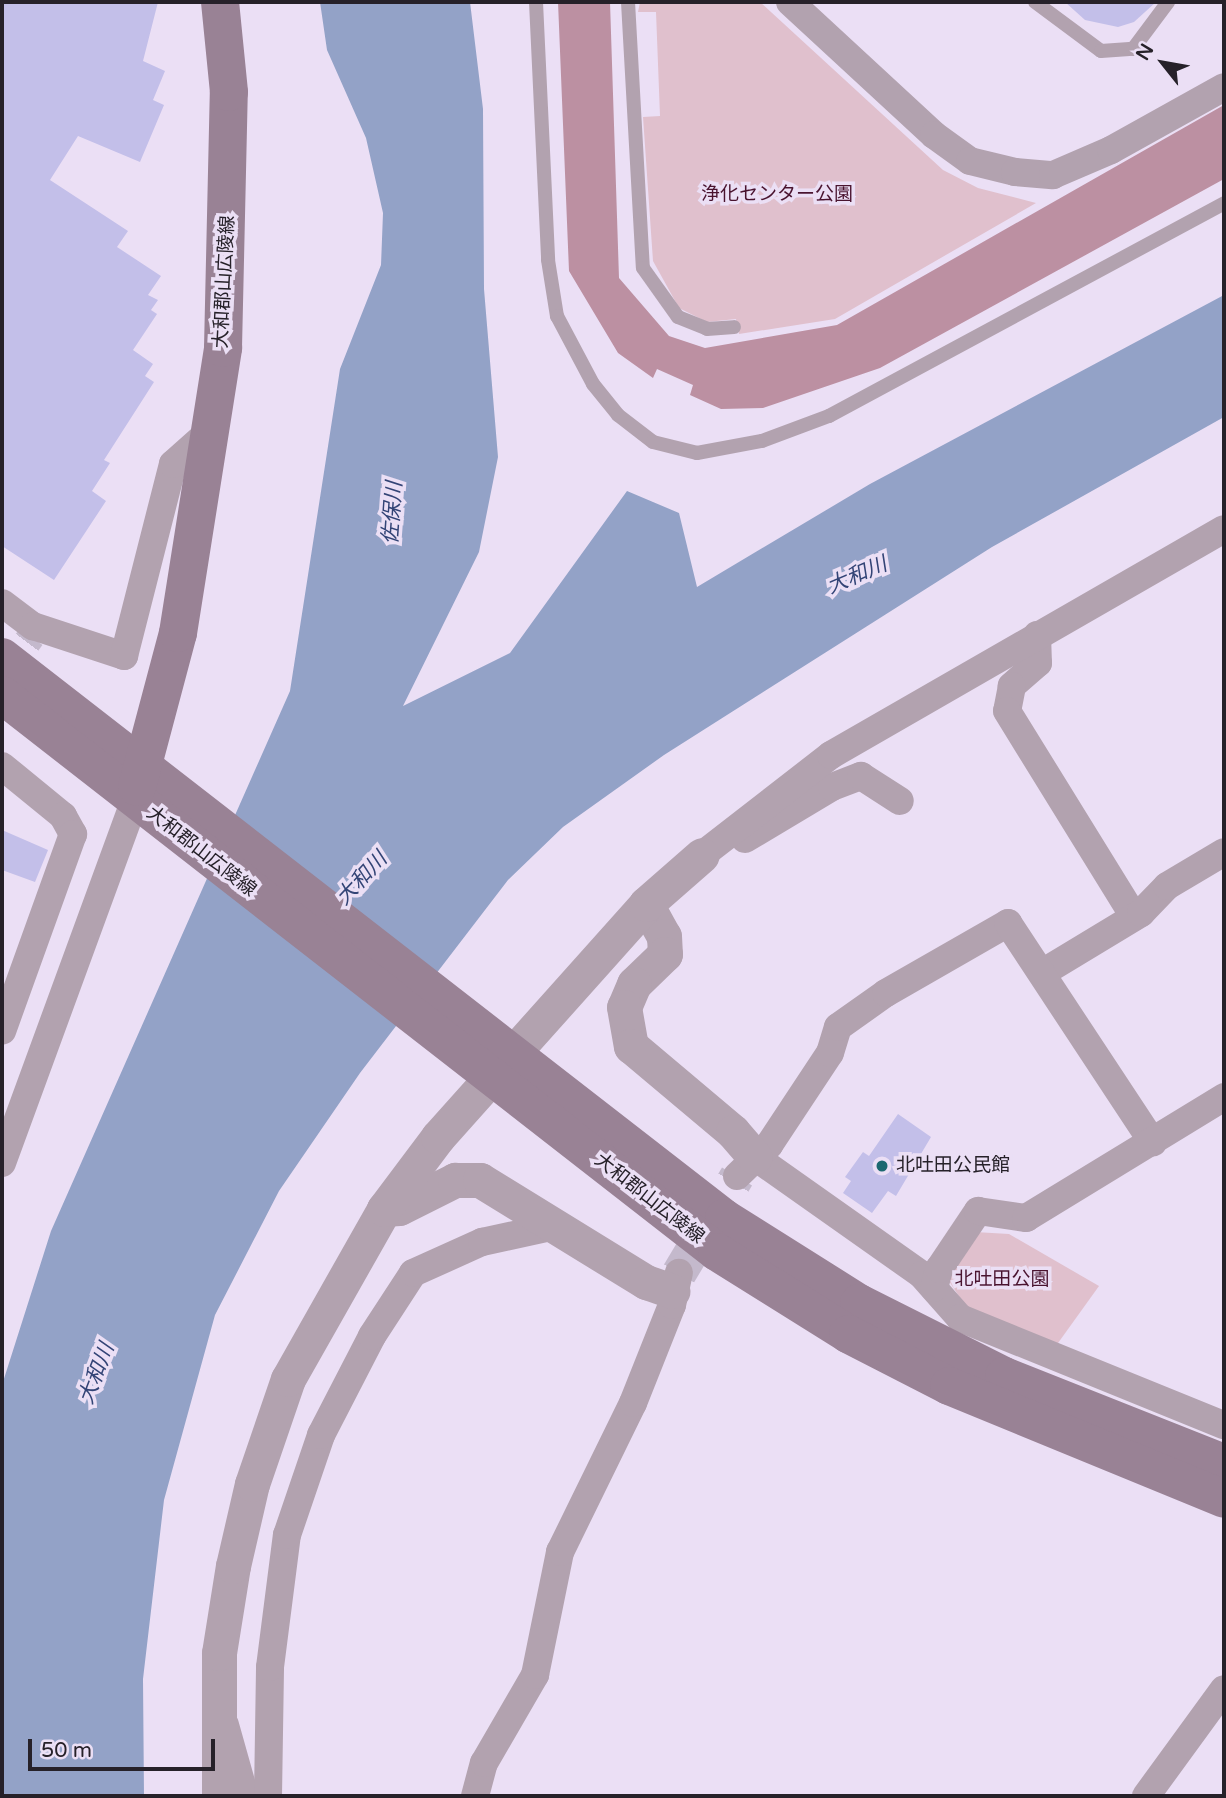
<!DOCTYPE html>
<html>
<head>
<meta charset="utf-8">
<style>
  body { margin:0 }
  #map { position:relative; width:1226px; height:1798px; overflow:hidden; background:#ebdff5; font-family:"Varela Round","Noto Sans JP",sans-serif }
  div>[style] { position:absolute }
  .green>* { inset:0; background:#e0c0cd }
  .forest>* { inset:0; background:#bc90a2 }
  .water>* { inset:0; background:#93a2c7 }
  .building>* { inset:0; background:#c3bfe9 }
  .minor-tunnel>* { height:28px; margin-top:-14px; transform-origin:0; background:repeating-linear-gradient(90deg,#c4b9cc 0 28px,transparent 0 42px) }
  .tertiary-tunnel>* { height:35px; margin-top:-17.5px; transform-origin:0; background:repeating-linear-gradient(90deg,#c4b9cc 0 35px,transparent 0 53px) }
  .service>* { height:14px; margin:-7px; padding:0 7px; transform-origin:7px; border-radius:7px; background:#b2a2af }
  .minor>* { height:28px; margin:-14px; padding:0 14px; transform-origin:14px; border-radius:14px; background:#b2a2af }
  .tertiary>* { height:35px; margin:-17.5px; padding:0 17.5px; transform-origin:17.5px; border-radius:17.5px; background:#b2a2af }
  .secondary>* { height:38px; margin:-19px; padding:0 19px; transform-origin:19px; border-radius:19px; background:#998295 }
  .dots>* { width:19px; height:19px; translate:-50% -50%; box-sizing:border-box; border:4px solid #ebdff5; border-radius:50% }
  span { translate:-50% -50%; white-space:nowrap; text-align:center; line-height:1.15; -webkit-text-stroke:7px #ebdff5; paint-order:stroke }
  .park-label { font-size:19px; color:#49132f }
  .street-label { font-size:19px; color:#262129 }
  .poi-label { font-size:19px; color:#262129 }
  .left { translate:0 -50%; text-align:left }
  .water-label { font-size:21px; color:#334476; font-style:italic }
  .frame { position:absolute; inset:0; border:4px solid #262129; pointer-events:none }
  .north { position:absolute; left:1128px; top:28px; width:70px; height:70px; -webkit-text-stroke:5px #ebdff5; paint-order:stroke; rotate:301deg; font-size:19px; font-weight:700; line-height:28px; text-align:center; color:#262129 }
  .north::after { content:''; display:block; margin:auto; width:24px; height:32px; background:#262129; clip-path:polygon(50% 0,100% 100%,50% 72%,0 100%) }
  .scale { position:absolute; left:28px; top:1739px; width:187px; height:32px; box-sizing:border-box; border:4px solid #262129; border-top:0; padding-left:9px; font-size:21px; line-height:24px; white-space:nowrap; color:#262129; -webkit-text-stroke:5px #ebdff5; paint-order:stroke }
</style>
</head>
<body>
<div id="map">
  <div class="green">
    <div style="clip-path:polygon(640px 2px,760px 2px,943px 170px,978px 188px,1036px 203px,835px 319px,739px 334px,736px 319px,707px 322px,679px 308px,653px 261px,643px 117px,660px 116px,656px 12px,638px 12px)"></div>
    <div style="clip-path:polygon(975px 1232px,1009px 1234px,1099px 1286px,1053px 1350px,970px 1313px,945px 1275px)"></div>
  </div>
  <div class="forest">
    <div style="clip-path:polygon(558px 2px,610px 2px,619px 278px,669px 336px,705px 348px,837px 325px,1224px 105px,1224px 179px,880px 368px,763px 408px,721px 409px,690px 395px,693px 385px,657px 369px,653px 378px,618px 353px,569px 271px)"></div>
  </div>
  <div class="water">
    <div style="clip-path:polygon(320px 2px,470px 2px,483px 109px,484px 289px,498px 457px,479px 552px,403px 706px,510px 653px,627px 491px,679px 513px,697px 587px,870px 484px,1224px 295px,1224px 417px,992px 547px,664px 755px,563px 827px,508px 880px,360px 1073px,279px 1191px,215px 1315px,164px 1500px,143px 1679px,144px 1796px,2px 1796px,2px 1385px,51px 1231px,290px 691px,340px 369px,381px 265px,383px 213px,366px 138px,327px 50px)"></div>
  </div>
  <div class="building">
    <div style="clip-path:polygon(2px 2px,158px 2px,143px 61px,165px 71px,153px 100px,164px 105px,140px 162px,78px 136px,50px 180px,128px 231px,117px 247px,161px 276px,148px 295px,158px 300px,151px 310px,157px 314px,133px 350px,153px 364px,145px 376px,154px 382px,104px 460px,110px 463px,92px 491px,106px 501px,54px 580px,2px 546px)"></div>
    <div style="clip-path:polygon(1065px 2px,1156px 2px,1134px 22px,1118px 27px,1085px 20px)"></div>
    <div style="clip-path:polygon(2px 830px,48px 850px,35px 882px,2px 870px)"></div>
    <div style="clip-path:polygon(898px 1114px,931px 1137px,896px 1196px,888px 1191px,872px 1213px,843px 1193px,851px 1181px,845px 1177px,863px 1152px,869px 1156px)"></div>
  </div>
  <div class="minor-tunnel">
    <div style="left:2px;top:676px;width:49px;rotate:-53.4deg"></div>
  </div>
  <div class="tertiary-tunnel">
    <div style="left:679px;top:1273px;width:113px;rotate:-59.1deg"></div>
  </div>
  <div class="service">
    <div style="left:536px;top:2px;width:258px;rotate:87.3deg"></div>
    <div style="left:548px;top:260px;width:57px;rotate:80.9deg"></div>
    <div style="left:557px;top:316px;width:77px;rotate:62.1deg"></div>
    <div style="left:593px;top:384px;width:40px;rotate:51deg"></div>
    <div style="left:618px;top:415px;width:44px;rotate:37.6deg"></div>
    <div style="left:653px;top:442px;width:45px;rotate:14deg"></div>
    <div style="left:697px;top:453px;width:66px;rotate:-10.5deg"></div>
    <div style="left:762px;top:441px;width:72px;rotate:-20.5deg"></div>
    <div style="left:829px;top:416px;width:449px;rotate:-28.3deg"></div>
    <div style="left:628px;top:2px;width:266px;rotate:86.8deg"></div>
    <div style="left:643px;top:268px;width:60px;rotate:54.5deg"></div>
    <div style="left:678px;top:317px;width:31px;rotate:22deg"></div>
    <div style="left:707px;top:329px;width:27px;rotate:-4deg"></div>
    <div style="left:1035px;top:2px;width:82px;rotate:36.6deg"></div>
    <div style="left:1101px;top:51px;width:32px;rotate:-4deg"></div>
    <div style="left:1133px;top:49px;width:59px;rotate:-53.3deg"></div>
  </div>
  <div class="minor">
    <div style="left:790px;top:2px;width:196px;rotate:42.7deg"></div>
    <div style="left:934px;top:135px;width:44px;rotate:35.8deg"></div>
    <div style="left:970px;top:161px;width:46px;rotate:13.7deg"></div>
    <div style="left:1015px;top:172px;width:38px;rotate:5deg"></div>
    <div style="left:1053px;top:175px;width:63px;rotate:-23.3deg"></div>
    <div style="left:1111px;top:150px;width:129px;rotate:-29.1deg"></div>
    <div style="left:2px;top:603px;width:39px;rotate:37deg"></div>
    <div style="left:33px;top:626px;width:96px;rotate:18.2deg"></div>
    <div style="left:124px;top:656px;width:198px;rotate:-75.7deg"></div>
    <div style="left:173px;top:464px;width:50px;rotate:-41.7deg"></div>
    <div style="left:1037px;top:635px;width:28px;rotate:88deg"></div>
    <div style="left:1038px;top:663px;width:35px;rotate:139deg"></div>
    <div style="left:1012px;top:686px;width:25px;rotate:101deg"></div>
    <div style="left:1007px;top:711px;width:242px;rotate:58.3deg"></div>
    <div style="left:2px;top:766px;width:79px;rotate:39.3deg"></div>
    <div style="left:63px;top:816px;width:21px;rotate:61deg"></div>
    <div style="left:73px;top:834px;width:209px;rotate:109.8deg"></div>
    <div style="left:745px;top:839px;width:101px;rotate:-30.9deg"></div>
    <div style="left:832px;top:787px;width:31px;rotate:-21deg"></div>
    <div style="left:861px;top:776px;width:46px;rotate:32.7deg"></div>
    <div style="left:702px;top:855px;width:163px;rotate:-37.8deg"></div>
    <div style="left:831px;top:755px;width:453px;rotate:-29.9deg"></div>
    <div style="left:1042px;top:973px;width:116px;rotate:-31.2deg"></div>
    <div style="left:1141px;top:913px;width:37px;rotate:-46deg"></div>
    <div style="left:1167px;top:886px;width:66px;rotate:-30.8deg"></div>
    <div style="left:755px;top:1157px;width:204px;rotate:35.2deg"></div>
    <div style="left:922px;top:1275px;width:57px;rotate:48.5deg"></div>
    <div style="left:960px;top:1318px;width:285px;rotate:22.1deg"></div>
    <div style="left:2px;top:1163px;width:387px;rotate:-69.9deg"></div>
    <div style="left:737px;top:1176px;width:45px;rotate:-44.1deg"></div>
    <div style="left:769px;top:1145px;width:110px;rotate:-56.5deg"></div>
    <div style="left:830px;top:1053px;width:27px;rotate:-73deg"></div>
    <div style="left:838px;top:1027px;width:59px;rotate:-35.3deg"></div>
    <div style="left:886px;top:993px;width:141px;rotate:-29.8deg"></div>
    <div style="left:1008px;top:923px;width:263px;rotate:56.6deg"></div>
    <div style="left:934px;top:1288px;width:20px;rotate:-75deg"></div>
    <div style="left:939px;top:1269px;width:70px;rotate:-56.1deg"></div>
    <div style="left:978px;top:1211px;width:49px;rotate:8.3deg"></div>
    <div style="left:1026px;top:1218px;width:232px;rotate:-31.4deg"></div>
    <div style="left:225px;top:1725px;width:74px;rotate:74.3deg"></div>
    <div style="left:268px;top:1796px;width:129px;rotate:-89.1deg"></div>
    <div style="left:270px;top:1667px;width:133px;rotate:-82.7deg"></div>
    <div style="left:287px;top:1535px;width:106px;rotate:-71.2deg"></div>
    <div style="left:321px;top:1435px;width:111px;rotate:-62.7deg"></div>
    <div style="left:372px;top:1336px;width:75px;rotate:-56.9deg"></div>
    <div style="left:413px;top:1273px;width:76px;rotate:-24.2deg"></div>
    <div style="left:482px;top:1242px;width:76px;rotate:-12.2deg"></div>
    <div style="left:475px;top:1796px;width:34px;rotate:-75deg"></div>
    <div style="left:484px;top:1763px;width:102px;rotate:-59.9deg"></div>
    <div style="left:535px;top:1675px;width:126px;rotate:-78.5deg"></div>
    <div style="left:560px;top:1552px;width:166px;rotate:-63.9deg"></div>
    <div style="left:633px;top:1403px;width:105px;rotate:-68.3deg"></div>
    <div style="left:672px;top:1305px;width:33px;rotate:-78deg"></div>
    <div style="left:1146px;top:1796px;width:132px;rotate:-53.9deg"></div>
  </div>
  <div class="tertiary">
    <div style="left:646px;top:904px;width:37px;rotate:61deg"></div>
    <div style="left:664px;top:936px;width:18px;rotate:87deg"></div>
    <div style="left:665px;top:954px;width:43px;rotate:135.9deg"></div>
    <div style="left:634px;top:984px;width:25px;rotate:113deg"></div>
    <div style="left:624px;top:1007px;width:40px;rotate:80deg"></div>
    <div style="left:631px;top:1046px;width:133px;rotate:40.1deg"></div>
    <div style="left:733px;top:1132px;width:33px;rotate:49deg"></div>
    <div style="left:384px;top:1209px;width:15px;rotate:-4deg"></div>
    <div style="left:399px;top:1208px;width:63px;rotate:-26.6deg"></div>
    <div style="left:455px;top:1180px;width:25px"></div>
    <div style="left:480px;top:1180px;width:195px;rotate:31.6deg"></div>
    <div style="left:646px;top:1282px;width:28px;rotate:19deg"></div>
    <div style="left:219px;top:1796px;width:143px;rotate:-90deg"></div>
    <div style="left:219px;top:1653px;width:88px;rotate:-80.9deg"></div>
    <div style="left:233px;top:1566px;width:84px;rotate:-77deg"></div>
    <div style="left:252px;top:1484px;width:111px;rotate:-71.1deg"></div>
    <div style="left:288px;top:1379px;width:195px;rotate:-60.5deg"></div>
    <div style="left:384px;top:1209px;width:90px;rotate:-53.1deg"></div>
    <div style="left:438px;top:1137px;width:312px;rotate:-48.2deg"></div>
    <div style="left:646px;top:904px;width:74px;rotate:-41.2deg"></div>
  </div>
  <div class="secondary">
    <div style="left:2px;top:657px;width:914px;rotate:37.85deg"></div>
    <div style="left:724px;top:1218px;width:160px;rotate:32.2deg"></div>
    <div style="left:859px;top:1303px;width:162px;rotate:26.7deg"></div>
    <div style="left:1004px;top:1376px;width:237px;rotate:21.6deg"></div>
    <div style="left:2px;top:695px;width:906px;rotate:37.92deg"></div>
    <div style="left:717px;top:1252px;width:155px;rotate:32deg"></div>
    <div style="left:848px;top:1334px;width:114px;rotate:27.2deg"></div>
    <div style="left:949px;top:1386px;width:297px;rotate:22.3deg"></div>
    <div style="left:137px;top:787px;width:159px;rotate:-75.1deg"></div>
    <div style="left:178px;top:633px;width:289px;rotate:-81deg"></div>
    <div style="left:223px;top:348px;width:256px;rotate:-88.7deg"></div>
    <div style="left:229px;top:92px;width:90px;rotate:-95.7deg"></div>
  </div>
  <div class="dots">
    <div style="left:882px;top:1166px;background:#1c6870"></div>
  </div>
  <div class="park-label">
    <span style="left:777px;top:195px">浄化センター公園</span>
    <span style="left:1002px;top:1280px">北吐田公園</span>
  </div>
  <div class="street-label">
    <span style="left:225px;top:282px;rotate:-87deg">大和郡山広陵線</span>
    <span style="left:201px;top:852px;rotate:38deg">大和郡山広陵線</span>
    <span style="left:649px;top:1199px;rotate:38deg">大和郡山広陵線</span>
  </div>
  <div class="poi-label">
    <span class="left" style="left:896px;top:1166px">北吐田公民館</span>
  </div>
  <div class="water-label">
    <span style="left:393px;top:513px;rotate:-86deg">佐保川</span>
    <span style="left:857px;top:576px;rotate:-23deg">大和川</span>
    <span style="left:362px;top:879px;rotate:-47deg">大和川</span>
    <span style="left:97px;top:1374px;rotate:-69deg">大和川</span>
  </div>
  <div class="frame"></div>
  <div class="north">N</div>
  <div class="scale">50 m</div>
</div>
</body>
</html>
